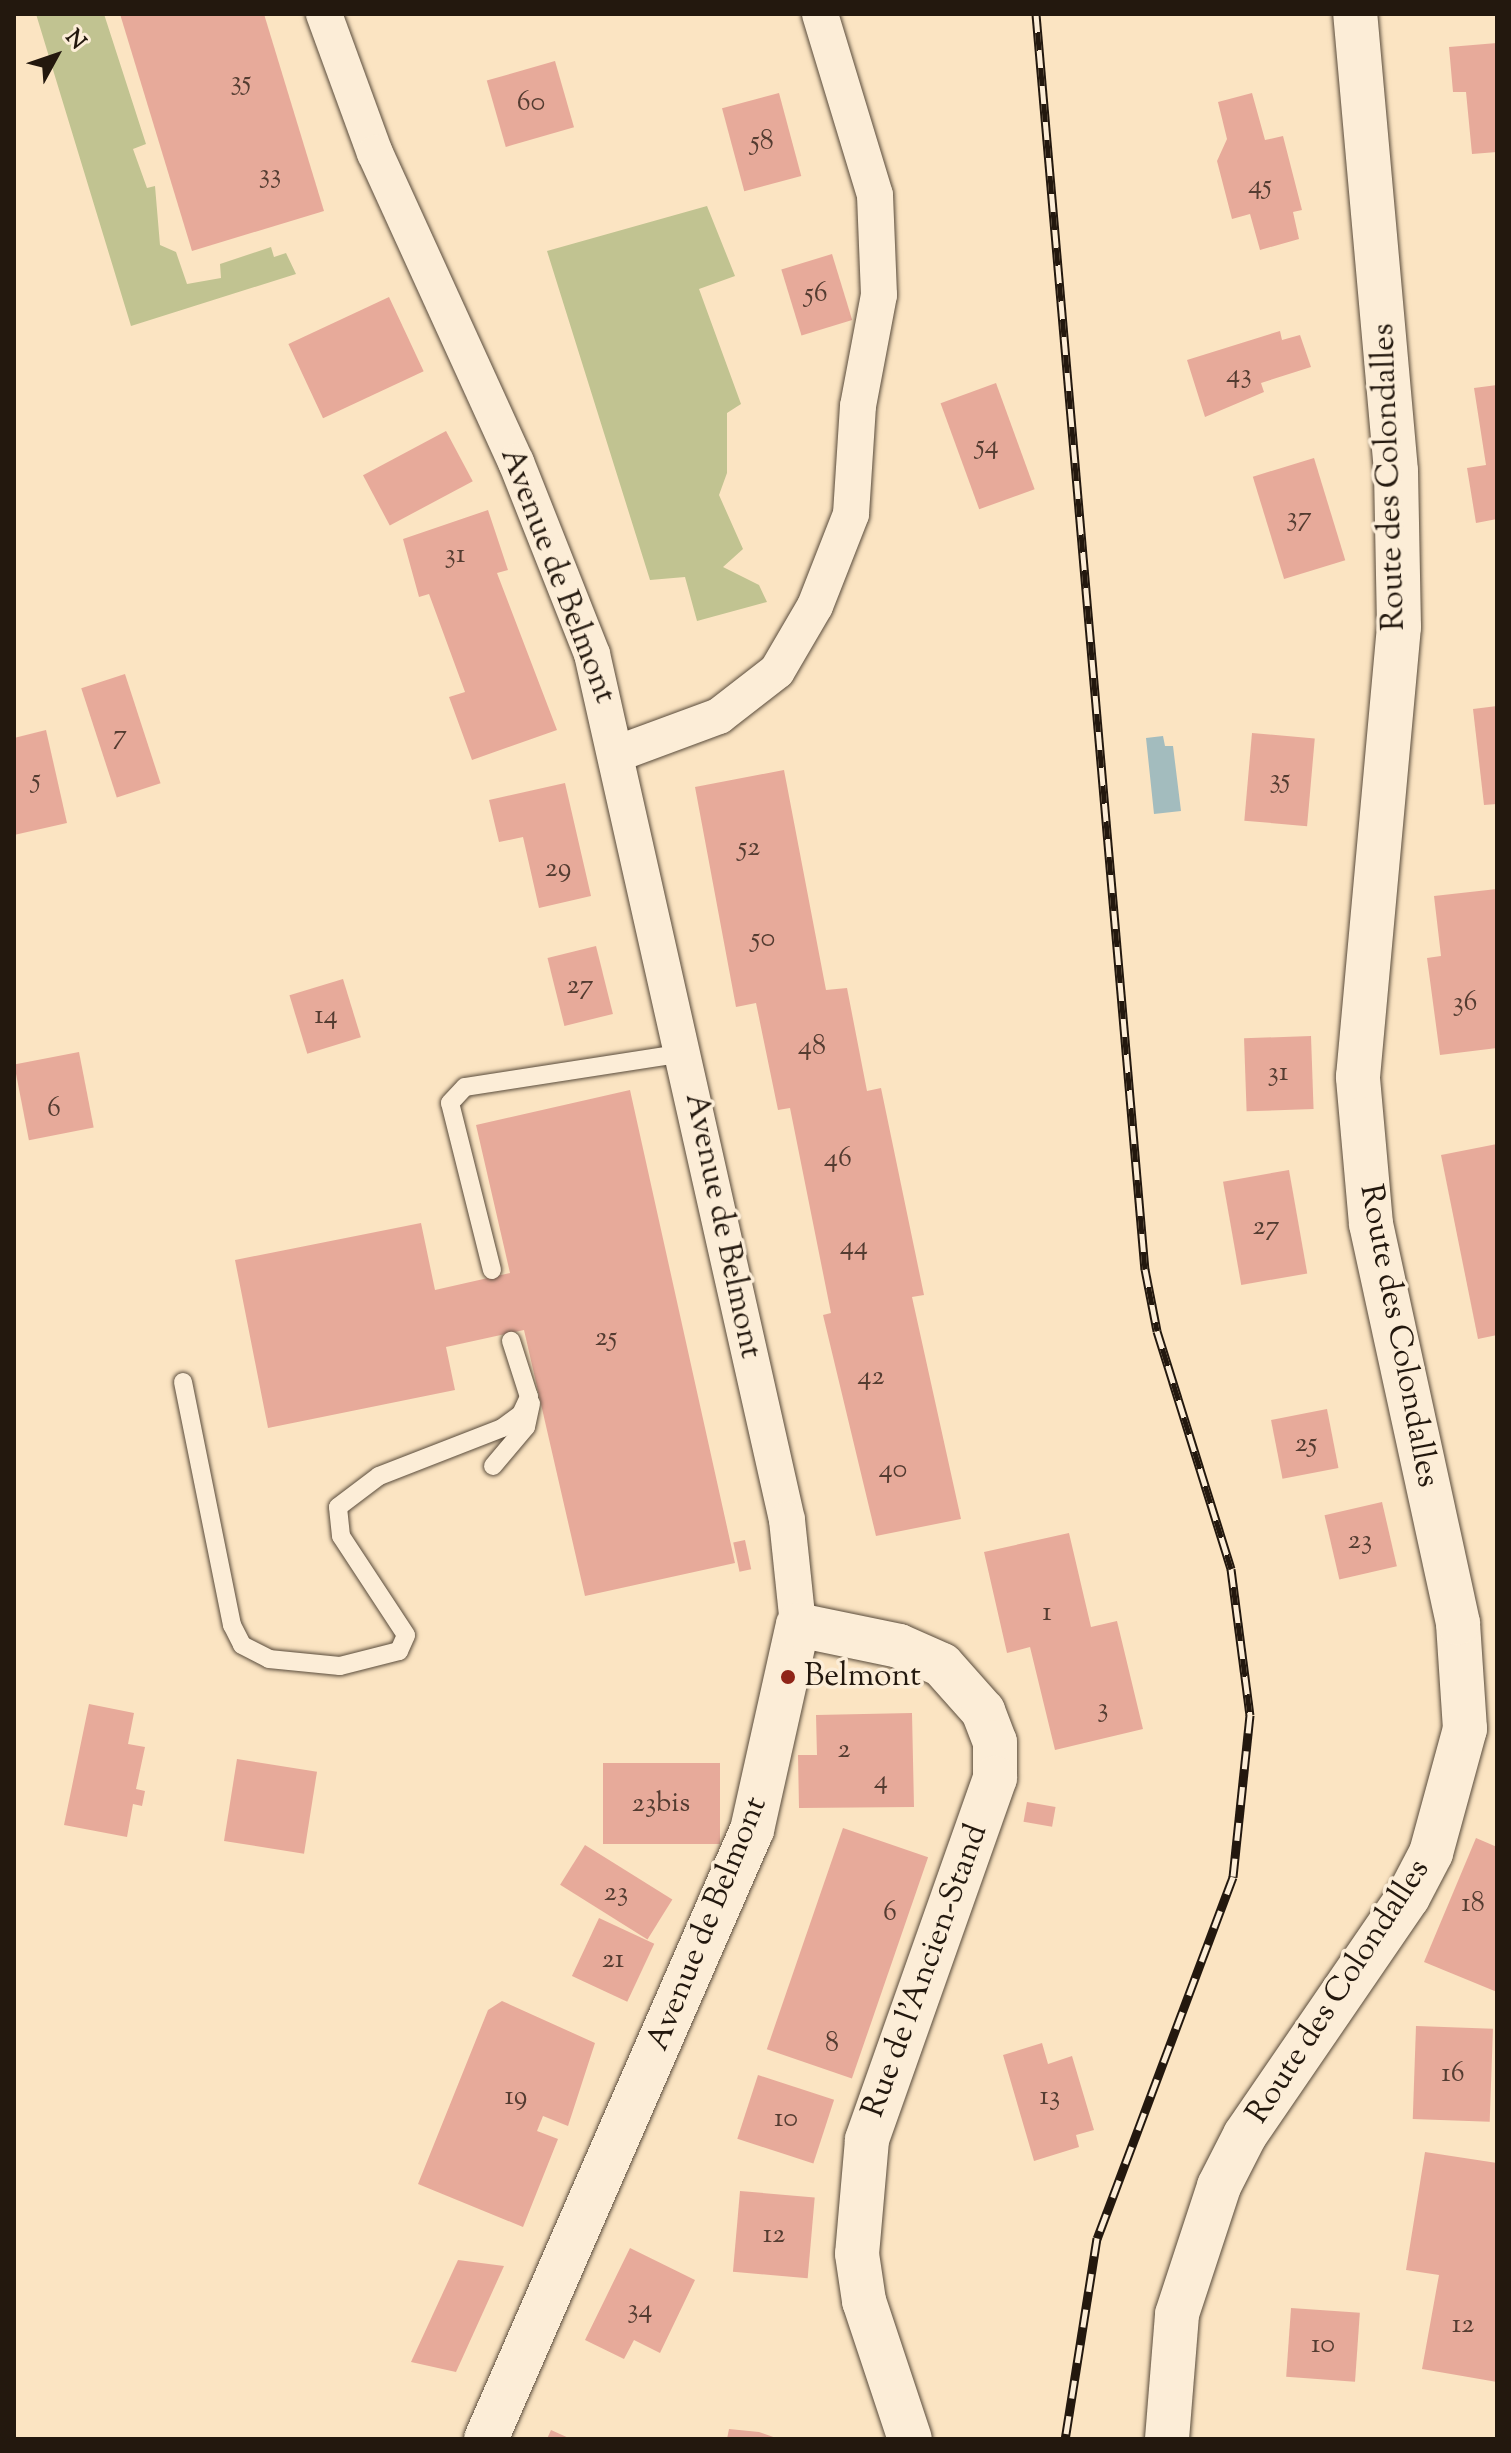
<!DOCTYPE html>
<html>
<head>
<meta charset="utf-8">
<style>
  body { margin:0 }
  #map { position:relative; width:1511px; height:2453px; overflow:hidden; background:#fbe4c2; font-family:"Sorts Mill Goudy",serif }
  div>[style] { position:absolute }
  .green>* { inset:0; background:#c1c391 }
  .water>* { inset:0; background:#a3bcbe }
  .building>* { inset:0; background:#e7aa9a; transform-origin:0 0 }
  .roads { filter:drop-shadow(0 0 2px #594b3b) drop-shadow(0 0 2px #594b3b) }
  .lane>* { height:18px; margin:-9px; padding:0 9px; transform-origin:9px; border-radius:9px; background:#fcedd7 }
  .street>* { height:36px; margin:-18px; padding:0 18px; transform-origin:18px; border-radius:18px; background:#fcedd7 }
  .secondary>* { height:44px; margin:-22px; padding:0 22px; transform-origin:22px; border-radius:22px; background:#fcedd7 }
  .rail>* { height:9px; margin-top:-4.5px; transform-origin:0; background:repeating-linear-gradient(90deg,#fcedd7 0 18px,#23180e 0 36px); box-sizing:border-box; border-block:2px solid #23180e }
  .dots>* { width:22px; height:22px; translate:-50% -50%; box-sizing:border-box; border:4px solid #fcedd7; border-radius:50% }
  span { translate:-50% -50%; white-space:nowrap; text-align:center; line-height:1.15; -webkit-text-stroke:7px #fcedd7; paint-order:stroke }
  .number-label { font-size:28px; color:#543c31 }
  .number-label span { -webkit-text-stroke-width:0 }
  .street-label { font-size:32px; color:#23180e }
  .poi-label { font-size:32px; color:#23180e }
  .left { translate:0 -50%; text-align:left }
  .frame { position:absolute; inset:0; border:16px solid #23180e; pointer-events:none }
  .north { position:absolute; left:16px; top:16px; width:80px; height:80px; -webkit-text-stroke:6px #fcedd7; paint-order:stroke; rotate:50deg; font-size:22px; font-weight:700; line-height:32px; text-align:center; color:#23180e }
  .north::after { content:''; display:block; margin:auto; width:28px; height:36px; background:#23180e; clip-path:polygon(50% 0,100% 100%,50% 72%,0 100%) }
</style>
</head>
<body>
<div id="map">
  <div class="green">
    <div style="clip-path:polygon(36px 14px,104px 14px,146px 144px,133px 149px,147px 188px,155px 186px,160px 245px,176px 252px,187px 284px,221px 278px,220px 264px,271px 247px,274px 257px,286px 253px,296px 274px,131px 326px)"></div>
    <div style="clip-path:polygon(707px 206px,735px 276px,699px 289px,741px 404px,727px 413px,727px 473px,719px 495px,743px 549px,723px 567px,759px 585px,767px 602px,697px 621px,685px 577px,650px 580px,547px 251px)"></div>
  </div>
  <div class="water">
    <div style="clip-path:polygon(1163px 736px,1165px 746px,1173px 746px,1181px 811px,1154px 814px,1146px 738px)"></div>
  </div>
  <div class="building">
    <div style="clip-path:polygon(120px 14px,264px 14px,324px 211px,192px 251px)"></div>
    <div style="clip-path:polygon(1497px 43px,1497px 152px,1472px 154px,1466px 92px,1453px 92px,1449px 47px)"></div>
    <div style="left:555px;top:61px;width:69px;height:71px;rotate:74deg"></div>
    <div style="left:779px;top:93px;width:86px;height:59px;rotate:75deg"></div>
    <div style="clip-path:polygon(1252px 93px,1265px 140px,1283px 136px,1302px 210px,1293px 212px,1299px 239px,1260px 250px,1250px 214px,1232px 219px,1217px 161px,1227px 139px,1218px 102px)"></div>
    <div style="left:832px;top:254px;width:69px;height:53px;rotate:73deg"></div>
    <div style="left:389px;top:297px;width:82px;height:111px;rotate:65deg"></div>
    <div style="clip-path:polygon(1280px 331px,1282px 340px,1300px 335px,1311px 367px,1261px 383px,1264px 392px,1205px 417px,1187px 360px)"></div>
    <div style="left:996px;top:383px;width:113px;height:59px;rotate:70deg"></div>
    <div style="clip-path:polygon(1497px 385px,1497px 519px,1476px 523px,1467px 468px,1486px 465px,1474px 388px)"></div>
    <div style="left:446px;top:431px;width:57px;height:94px;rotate:62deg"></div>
    <div style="left:1314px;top:458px;width:107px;height:64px;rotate:73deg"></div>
    <div style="clip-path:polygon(488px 510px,508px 570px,497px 573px,557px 730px,472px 760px,449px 697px,465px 692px,429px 594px,419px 597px,403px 539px)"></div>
    <div style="left:125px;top:674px;width:115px;height:46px;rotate:72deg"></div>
    <div style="clip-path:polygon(1497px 706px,1497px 804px,1484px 805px,1473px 709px)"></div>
    <div style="clip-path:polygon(46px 730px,67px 823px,14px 835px,14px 738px)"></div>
    <div style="left:1252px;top:733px;width:63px;height:88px;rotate:5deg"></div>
    <div style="clip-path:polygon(784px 770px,826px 990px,847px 988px,867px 1091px,881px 1088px,924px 1295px,912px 1297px,961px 1519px,876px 1536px,823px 1315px,831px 1313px,790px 1108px,778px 1110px,756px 1003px,736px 1007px,695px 787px)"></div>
    <div style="clip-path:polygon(565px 783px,591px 896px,539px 908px,523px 837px,499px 842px,489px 800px)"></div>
    <div style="clip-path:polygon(1497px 889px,1497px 1048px,1440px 1055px,1427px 958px,1441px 956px,1434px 896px)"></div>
    <div style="left:596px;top:946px;width:70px;height:50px;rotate:76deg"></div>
    <div style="left:343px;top:979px;width:61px;height:56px;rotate:73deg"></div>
    <div style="left:1311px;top:1036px;width:73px;height:67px;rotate:88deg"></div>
    <div style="left:79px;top:1052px;width:77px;height:66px;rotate:79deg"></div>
    <div style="clip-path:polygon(630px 1090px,735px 1563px,585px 1596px,524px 1330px,446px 1347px,455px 1390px,268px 1428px,235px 1260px,421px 1223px,435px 1290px,510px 1273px,476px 1125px)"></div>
    <div style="clip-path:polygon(1497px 1144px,1497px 1335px,1478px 1339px,1441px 1155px)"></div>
    <div style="left:1289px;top:1170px;width:105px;height:67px;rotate:80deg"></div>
    <div style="left:1327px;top:1409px;width:60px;height:57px;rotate:79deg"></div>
    <div style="left:1382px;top:1502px;width:66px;height:59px;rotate:77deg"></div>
    <div style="clip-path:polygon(1069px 1533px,1091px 1627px,1117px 1621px,1143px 1729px,1055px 1750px,1030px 1647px,1007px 1653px,984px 1552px)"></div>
    <div style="left:745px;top:1540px;width:30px;height:12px;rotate:78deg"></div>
    <div style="clip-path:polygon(89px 1704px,134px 1713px,128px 1744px,145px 1747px,136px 1789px,145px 1791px,142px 1806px,133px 1804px,127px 1837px,64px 1825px)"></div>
    <div style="clip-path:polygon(912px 1713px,914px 1807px,799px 1808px,798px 1755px,817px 1755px,816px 1715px)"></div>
    <div style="left:237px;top:1759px;width:81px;height:83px;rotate:9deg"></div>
    <div style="left:603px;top:1763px;width:117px;height:81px"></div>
    <div style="left:1027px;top:1802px;width:29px;height:20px;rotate:10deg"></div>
    <div style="left:843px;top:1828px;width:90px;height:234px;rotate:19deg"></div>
    <div style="clip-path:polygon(1476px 1838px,1497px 1847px,1497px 1992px,1424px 1962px)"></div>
    <div style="left:585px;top:1845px;width:103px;height:47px;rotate:32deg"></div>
    <div style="left:599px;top:1918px;width:61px;height:64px;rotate:25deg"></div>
    <div style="clip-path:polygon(502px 2001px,595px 2043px,568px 2126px,543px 2116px,537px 2131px,558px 2139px,523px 2227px,418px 2184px,488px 2010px)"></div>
    <div style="left:1416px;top:2026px;width:77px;height:93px;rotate:2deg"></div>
    <div style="clip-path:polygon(1042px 2043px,1048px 2064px,1072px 2056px,1094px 2130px,1076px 2135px,1079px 2147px,1034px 2161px,1003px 2055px)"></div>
    <div style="left:758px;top:2075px;width:80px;height:67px;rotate:18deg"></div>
    <div style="clip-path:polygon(1425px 2152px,1497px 2163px,1497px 2382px,1422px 2369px,1439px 2275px,1406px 2270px)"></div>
    <div style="left:740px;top:2191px;width:75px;height:81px;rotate:5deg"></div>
    <div style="clip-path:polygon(630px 2248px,695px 2280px,660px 2353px,634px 2340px,624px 2359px,585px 2340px)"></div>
    <div style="clip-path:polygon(458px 2260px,504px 2266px,456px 2372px,411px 2362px)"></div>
    <div style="left:1291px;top:2308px;width:69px;height:69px;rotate:4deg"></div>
    <div style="clip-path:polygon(729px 2429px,759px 2432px,779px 2439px,727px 2439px)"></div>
    <div style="clip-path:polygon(551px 2430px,571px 2439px,547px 2439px)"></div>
  </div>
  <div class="roads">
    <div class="lane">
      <div style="left:492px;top:1270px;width:172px;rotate:-104.1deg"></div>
      <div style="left:450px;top:1103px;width:22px;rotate:-47deg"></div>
      <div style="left:465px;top:1087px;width:222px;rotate:-8.8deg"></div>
      <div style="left:183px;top:1382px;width:248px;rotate:78.6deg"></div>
      <div style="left:232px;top:1625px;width:22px;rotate:63deg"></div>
      <div style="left:242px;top:1645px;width:30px;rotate:27deg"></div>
      <div style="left:269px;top:1659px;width:71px;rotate:5.6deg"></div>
      <div style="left:340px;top:1666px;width:61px;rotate:-14.3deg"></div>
      <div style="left:399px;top:1651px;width:17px;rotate:-66deg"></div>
      <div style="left:406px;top:1635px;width:118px;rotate:-123.3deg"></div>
      <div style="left:341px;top:1536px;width:29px;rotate:-96deg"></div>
      <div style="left:338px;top:1507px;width:51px;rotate:-37.1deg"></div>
      <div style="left:379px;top:1476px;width:132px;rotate:-21.3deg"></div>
      <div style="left:502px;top:1428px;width:24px;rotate:-36deg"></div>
      <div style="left:521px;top:1414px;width:19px;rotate:-65deg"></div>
      <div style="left:529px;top:1397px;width:59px;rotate:-107.8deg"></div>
      <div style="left:493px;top:1466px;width:51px;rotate:-49.8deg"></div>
      <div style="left:526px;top:1427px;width:24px;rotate:-78deg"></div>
    </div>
    <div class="street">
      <div style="left:324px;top:14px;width:148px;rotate:69.9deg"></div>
      <div style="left:375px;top:153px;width:340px;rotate:65.5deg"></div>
      <div style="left:516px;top:462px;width:206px;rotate:68.4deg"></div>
      <div style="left:592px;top:654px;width:888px;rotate:77.31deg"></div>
      <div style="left:787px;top:1520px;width:106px;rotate:84deg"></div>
      <div style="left:619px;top:753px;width:107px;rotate:-20.3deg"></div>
      <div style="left:719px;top:716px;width:73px;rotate:-37.8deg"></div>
      <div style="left:777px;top:671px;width:75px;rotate:-59.7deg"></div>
      <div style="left:815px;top:606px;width:99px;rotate:-68.6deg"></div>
      <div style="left:851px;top:514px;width:108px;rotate:-86.3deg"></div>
      <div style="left:858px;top:406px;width:113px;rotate:-79.3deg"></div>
      <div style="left:879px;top:295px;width:100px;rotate:-92.3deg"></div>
      <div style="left:875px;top:195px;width:189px;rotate:-106.9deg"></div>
    </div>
    <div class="secondary">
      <div style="left:486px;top:2439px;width:665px;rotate:-66.41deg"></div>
      <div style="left:752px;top:1830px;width:210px;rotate:-77.4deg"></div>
      <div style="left:798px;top:1625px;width:103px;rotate:11.7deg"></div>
      <div style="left:899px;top:1646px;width:47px;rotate:23.8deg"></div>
      <div style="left:942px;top:1665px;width:62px;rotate:48.3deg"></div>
      <div style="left:983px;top:1711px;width:33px;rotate:69deg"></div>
      <div style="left:995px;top:1742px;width:36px;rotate:90deg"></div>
      <div style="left:995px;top:1778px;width:384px;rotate:109.5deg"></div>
      <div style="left:867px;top:2140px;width:114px;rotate:95deg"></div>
      <div style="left:857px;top:2254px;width:48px;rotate:81.5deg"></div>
      <div style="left:864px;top:2301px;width:145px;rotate:71.6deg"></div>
      <div style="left:1167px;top:2439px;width:125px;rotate:-85.4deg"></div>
      <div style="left:1177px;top:2314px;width:135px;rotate:-71.8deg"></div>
      <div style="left:1219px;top:2186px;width:57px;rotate:-63deg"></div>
      <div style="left:1245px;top:2135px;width:288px;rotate:-55.6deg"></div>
      <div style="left:1408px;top:1897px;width:50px;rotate:-62.4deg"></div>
      <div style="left:1431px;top:1853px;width:129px;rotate:-74.7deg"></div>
      <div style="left:1465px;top:1729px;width:106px;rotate:-93.8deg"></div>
      <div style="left:1458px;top:1623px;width:408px;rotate:-102.3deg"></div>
      <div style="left:1371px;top:1224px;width:148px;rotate:-95.1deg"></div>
      <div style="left:1358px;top:1077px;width:452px;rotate:-84.8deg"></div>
      <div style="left:1399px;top:627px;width:156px;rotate:-91.1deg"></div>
      <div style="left:1396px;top:471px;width:459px;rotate:-95.1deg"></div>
    </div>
  </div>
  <div class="rail">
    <div style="left:1036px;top:14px;width:1260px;rotate:85.04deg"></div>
    <div style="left:1145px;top:1269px;width:63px;rotate:79deg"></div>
    <div style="left:1157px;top:1331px;width:249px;rotate:72.7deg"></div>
    <div style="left:1231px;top:1569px;width:147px;rotate:82.6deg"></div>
    <div style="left:1250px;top:1715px;width:163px;rotate:96deg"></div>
    <div style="left:1233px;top:1877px;width:386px;rotate:110.6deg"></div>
    <div style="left:1097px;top:2238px;width:204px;rotate:99deg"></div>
  </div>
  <div class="dots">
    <div style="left:788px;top:1677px;background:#8f2418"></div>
  </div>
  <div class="number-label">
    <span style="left:241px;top:82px">35</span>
    <span style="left:531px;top:103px">60</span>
    <span style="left:762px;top:142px">58</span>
    <span style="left:270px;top:175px">33</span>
    <span style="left:1260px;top:186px">45</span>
    <span style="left:816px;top:294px">56</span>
    <span style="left:1239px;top:375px">43</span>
    <span style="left:987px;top:446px">54</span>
    <span style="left:1299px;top:518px">37</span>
    <span style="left:455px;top:555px">31</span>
    <span style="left:120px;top:736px">7</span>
    <span style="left:36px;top:780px">5</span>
    <span style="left:1280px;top:780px">35</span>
    <span style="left:749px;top:848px">52</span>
    <span style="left:558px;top:869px">29</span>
    <span style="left:763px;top:939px">50</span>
    <span style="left:580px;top:986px">27</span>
    <span style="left:1465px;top:1003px">36</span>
    <span style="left:326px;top:1016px">14</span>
    <span style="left:812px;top:1047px">48</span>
    <span style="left:1278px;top:1073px">31</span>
    <span style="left:54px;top:1109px">6</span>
    <span style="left:838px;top:1159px">46</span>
    <span style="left:1266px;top:1227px">27</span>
    <span style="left:854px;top:1247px">44</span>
    <span style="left:606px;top:1338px">25</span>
    <span style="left:871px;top:1377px">42</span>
    <span style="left:1306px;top:1444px">25</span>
    <span style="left:893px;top:1470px">40</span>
    <span style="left:1360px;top:1541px">23</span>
    <span style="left:1047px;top:1613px">1</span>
    <span style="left:1103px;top:1709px">3</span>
    <span style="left:844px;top:1750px">2</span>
    <span style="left:881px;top:1781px">4</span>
    <span style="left:661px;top:1804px">23bis</span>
    <span style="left:616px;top:1893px">23</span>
    <span style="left:1473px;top:1904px">18</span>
    <span style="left:890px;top:1913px">6</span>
    <span style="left:613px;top:1960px">21</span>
    <span style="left:832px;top:2044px">8</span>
    <span style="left:1453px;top:2074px">16</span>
    <span style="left:516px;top:2097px">19</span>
    <span style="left:1050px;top:2097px">13</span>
    <span style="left:786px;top:2119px">10</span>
    <span style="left:774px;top:2235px">12</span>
    <span style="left:640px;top:2310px">34</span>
    <span style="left:1463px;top:2325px">12</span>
    <span style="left:1323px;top:2345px">10</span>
  </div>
  <div class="street-label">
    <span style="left:1390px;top:477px;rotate:-92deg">Route des Colondalles</span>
    <span style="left:557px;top:576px;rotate:69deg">Avenue de Belmont</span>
    <span style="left:722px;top:1226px;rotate:78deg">Avenue de Belmont</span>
    <span style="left:1398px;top:1336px;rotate:79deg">Route des Colondalles</span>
    <span style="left:708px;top:1924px;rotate:-68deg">Avenue de Belmont</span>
    <span style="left:926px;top:1971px;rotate:-70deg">Rue de l'Ancien-Stand</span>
    <span style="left:1339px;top:1992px;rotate:-57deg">Route des Colondalles</span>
  </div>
  <div class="poi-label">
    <span class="left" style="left:804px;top:1677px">Belmont</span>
  </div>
  <div class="frame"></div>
  <div class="north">N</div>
</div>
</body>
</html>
